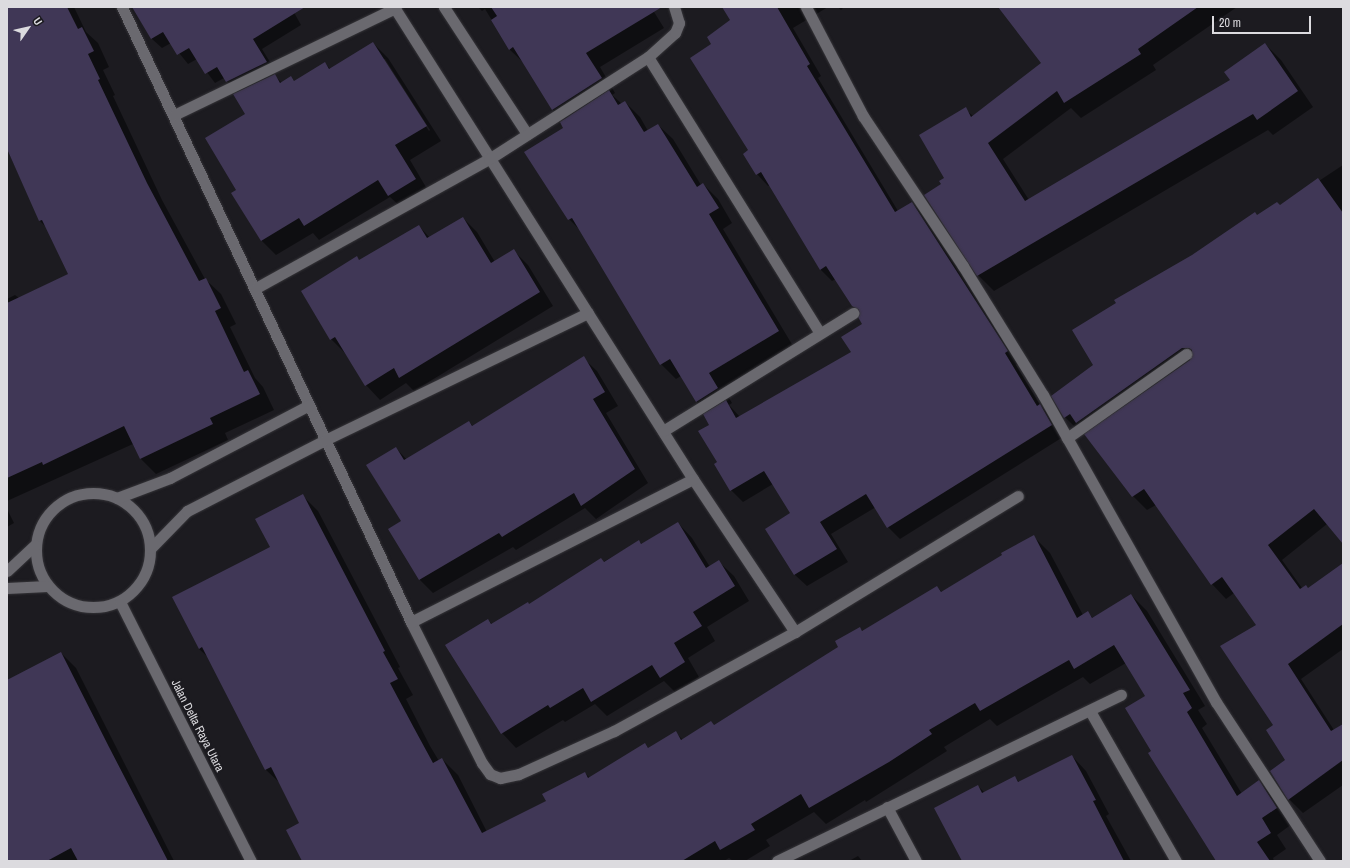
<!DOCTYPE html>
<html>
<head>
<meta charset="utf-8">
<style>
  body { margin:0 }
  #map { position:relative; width:1350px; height:868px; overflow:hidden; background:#1c1b20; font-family:"Archivo Narrow",sans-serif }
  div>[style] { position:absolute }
  .shadow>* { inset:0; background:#0007 }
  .building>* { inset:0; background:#403756 }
  .roads { filter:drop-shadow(0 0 1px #363539) drop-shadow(0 0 1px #363539) }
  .service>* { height:11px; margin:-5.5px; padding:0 5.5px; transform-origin:5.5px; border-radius:5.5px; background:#6a696f }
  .minor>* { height:11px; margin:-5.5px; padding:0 5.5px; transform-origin:5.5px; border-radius:5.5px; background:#6a696f }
  .minor>.ring { margin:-5.5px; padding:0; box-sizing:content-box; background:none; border:11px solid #6a696f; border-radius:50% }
  span { translate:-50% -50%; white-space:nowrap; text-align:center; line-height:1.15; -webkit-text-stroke:4px #1c1b20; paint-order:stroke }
  .street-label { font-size:12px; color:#dcdbdf }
  .frame { position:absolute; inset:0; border:8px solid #dcdbdf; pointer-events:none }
  .north { position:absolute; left:8px; top:8px; width:40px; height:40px; -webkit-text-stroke:3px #1c1b20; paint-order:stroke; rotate:56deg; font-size:11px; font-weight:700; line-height:16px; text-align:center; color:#dcdbdf }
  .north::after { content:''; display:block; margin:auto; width:14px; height:18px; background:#dcdbdf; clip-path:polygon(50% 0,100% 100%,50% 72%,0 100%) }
  .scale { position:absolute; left:1212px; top:16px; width:99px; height:18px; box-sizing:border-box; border:2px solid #dcdbdf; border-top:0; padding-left:5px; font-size:12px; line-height:14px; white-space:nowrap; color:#dcdbdf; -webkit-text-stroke:3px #1c1b20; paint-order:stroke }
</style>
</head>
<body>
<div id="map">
  <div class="shadow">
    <div style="clip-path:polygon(7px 7px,74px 7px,86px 32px,98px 43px,109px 67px,103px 70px,115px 95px,113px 96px,162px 200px,205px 279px,221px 294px,236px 324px,230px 327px,255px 378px,263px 387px,274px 410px,225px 433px,228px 440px,156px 474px,141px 459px,133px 444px,7px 501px,7px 299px,15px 295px,19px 298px,69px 274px,46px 227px,40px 221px,7px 149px)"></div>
    <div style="clip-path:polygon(evenodd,133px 7px,291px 7px,301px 25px,262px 49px,276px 72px,273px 74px,282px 83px,291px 77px,295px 82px,325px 63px,331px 70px,373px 43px,388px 58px,441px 141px,410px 160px,430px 194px,404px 210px,390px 197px,319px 240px,313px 233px,276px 255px,261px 240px,237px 190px,247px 114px,238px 93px,224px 78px,215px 83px,197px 59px,188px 64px,171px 43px,162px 48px,152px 39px,133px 7px,383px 59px,385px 59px,430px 130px,429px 131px,383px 59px)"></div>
    <div style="clip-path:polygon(478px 7px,651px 7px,664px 28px,600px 67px,615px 93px,612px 95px,622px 104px,625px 102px,640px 117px,648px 131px,658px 125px,673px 139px,701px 185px,703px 184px,718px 199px,732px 223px,723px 229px,793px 346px,723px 388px,732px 403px,729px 405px,740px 417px,852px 353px,864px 324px,860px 314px,836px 279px,832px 281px,820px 269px,770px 185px,768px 186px,757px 174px,713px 45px,732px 21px,723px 7px,828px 7px,793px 28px,821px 76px,818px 78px,898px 211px,912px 203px,924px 215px,1019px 363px,1016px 365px,1040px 405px,1052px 417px,1063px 437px,900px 539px,888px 527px,876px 507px,831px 534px,848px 562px,807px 586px,795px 575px,767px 529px,792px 514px,773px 484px,743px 502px,731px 490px,719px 463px,708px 413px,697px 402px,681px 376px,676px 379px,661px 364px,581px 231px,569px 219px,564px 120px,553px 110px,524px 63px,510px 50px,485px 9px,482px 11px)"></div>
    <div style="clip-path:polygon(838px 7px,844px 7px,841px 10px)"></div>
    <div style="clip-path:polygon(999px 7px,1237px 7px,1153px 65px,1156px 70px,1081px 118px,1071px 108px,1003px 159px,1029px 200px,1231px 81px,1265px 44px,1281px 60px,1313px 107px,1273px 135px,1268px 130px,994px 291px,978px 275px,946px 178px,965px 109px,973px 116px,1043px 63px)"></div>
    <div style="clip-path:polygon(1343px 165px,1343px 543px,1327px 524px,1282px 560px,1302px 588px,1306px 586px,1309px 589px,1343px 564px,1343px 649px,1301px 679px,1334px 730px,1343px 725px,1343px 785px,1303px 813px,1289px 799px,1286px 760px,1274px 726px,1258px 625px,1234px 593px,1226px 599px,1212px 584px,1156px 505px,1147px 510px,1133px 496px,1088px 433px,1083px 429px,1079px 431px,1065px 417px,1094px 366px,1193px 256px,1258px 216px,1281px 206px)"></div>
    <div style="clip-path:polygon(463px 218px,477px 232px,495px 262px,514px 251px,528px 265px,553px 306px,414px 391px,406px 383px,380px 400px,366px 385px,345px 353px,331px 339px,357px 258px,360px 261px,419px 226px,430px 238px)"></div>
    <div style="clip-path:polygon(583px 358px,597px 371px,618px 406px,606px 413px,648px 483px,596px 519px,585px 508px,516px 550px,513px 547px,433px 593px,420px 580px,389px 529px,402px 521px,396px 448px,407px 460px,469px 422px,473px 426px)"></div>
    <div style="clip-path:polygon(302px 495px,318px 511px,400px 667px,398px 668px,413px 695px,406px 699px,430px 746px,439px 761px,442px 759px,458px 775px,487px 832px,547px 801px,585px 773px,590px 778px,645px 744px,649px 749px,676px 733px,683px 740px,714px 725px,840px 647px,859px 628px,863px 631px,937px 587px,942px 592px,1034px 537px,1050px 553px,1083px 615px,1087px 612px,1093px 618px,1131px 595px,1147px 611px,1205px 706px,1198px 710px,1207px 724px,1202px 728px,1242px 794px,1258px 781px,1274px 797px,1292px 824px,1277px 835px,1286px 849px,1273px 858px,1274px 861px,1218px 861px,1153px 751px,1146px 697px,1126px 663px,1090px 684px,1083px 677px,997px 726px,990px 719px,944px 747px,947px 751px,866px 802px,865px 800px,826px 824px,814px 812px,766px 840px,770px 846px,745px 861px,733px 861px,729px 858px,724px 861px,303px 861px,301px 824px,281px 784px,266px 770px,209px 658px,199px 649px,271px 547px)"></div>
    <div style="clip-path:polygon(7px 509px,14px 523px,7px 527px)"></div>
    <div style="clip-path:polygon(678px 523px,692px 538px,710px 567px,719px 562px,734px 576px,749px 601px,707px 627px,715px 641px,688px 658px,699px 677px,675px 692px,664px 681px,607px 716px,595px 704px,565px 722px,563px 720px,516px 748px,502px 733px,488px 620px,492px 624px,530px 605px,639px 541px,642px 544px)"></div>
    <div style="clip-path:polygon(61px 653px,76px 668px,174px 861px,7px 861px,7px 681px)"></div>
    <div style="clip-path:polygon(1072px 756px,1086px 771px,1109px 814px,1106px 816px,1131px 861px,963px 861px,978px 786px,985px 793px,1015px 777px,1020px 783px)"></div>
    <div style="clip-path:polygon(858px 856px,862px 861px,849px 861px)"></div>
  </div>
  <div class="building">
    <div style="clip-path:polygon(7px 7px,67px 7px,78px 29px,82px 27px,94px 51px,88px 54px,100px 79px,98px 80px,147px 183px,199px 281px,206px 278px,221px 308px,215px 311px,244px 372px,248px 370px,260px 394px,210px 418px,213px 424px,140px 459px,124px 426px,43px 465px,42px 462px,7px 478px,7px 303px,68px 274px,42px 220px,39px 221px,7px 149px)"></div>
    <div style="clip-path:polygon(132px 7px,305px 7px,253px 39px,267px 62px,226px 82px,217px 67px,205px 74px,189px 48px,177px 55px,163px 32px,151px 39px)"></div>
    <div style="clip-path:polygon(491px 7px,662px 7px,586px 53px,602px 78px,552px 110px,513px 47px,509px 50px,491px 20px,497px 16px)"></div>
    <div style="clip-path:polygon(722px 7px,777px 7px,810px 64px,807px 66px,895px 212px,912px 202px,1008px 351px,1005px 353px,1037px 406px,1040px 404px,1052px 425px,887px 528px,866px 494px,820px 522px,837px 549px,794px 575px,765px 529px,790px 513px,764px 471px,730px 491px,714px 464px,717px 462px,698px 431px,709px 425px,703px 414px,726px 400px,736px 418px,851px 352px,841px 337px,862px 324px,858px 317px,859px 310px,852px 306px,826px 266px,820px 270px,761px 172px,756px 175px,743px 154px,748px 150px,690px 58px,711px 44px,707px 37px,730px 20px)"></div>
    <div style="clip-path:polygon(998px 7px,1198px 7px,1138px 49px,1141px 54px,1064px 103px,1057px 91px,988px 143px,1025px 201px,1230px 80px,1224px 72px,1265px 43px,1298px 91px,1257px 120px,1253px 114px,977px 276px,924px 195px,941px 184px,939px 181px,944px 178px,919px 135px,966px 107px,971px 117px,1041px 63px)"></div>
    <div style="clip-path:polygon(373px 42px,427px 126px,395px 145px,416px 179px,388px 196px,378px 180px,304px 226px,299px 218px,261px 241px,231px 193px,236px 190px,205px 138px,245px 114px,233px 94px,275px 74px,280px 83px,291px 76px,294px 81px,325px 62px,329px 69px)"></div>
    <div style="clip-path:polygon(609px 90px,618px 105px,625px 101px,644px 132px,658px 124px,697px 187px,703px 183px,719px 208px,709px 214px,779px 331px,709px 373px,718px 388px,696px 402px,670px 359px,660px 365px,572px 218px,568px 220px,524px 152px,563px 128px,560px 122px)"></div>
    <div style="clip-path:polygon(1318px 178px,1343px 213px,1343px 544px,1314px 509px,1268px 545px,1300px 589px,1306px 585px,1308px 588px,1343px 563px,1343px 624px,1288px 664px,1331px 731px,1343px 724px,1343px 760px,1288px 800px,1270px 771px,1285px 760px,1266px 730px,1273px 725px,1220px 646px,1256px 625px,1222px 577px,1211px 585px,1144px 489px,1132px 497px,1084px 434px,1190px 360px,1192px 350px,1189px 348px,1182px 348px,1076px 423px,1070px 414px,1064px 418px,1051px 396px,1093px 365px,1072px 330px,1116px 303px,1114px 300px,1192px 255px,1255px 212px,1257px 215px,1277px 202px,1280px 205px)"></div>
    <div style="clip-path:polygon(463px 217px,491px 263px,514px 249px,540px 292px,399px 378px,394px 368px,365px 386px,335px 337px,330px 340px,301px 291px,357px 256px,359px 260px,419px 225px,427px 238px)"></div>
    <div style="clip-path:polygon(584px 356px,605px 392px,593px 399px,635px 469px,581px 506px,574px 493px,502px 537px,499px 533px,419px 580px,388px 529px,401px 521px,366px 465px,396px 447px,404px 460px,469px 421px,472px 426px)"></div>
    <div style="clip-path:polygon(303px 494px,385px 651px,383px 652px,398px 679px,390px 683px,414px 728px,433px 763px,442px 758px,482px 833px,546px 801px,542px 794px,585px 772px,588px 778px,645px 743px,648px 748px,676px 731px,681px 740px,711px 721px,714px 725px,838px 647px,835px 641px,860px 627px,862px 631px,937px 586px,941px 592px,1002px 555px,1001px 553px,1034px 535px,1077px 618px,1088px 611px,1092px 618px,1131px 594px,1190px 690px,1183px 693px,1192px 708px,1187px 712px,1237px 796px,1259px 780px,1277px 808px,1262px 818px,1271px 833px,1257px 842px,1270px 861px,1216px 861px,1148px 753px,1151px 751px,1125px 708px,1145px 696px,1114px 645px,1074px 669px,1069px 660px,980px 711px,975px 703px,929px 730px,932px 734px,889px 762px,809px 808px,801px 794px,751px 824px,755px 830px,720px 850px,715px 841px,682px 861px,302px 861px,286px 830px,299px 823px,271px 767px,265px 770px,202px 647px,199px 649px,172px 597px,270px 547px,255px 519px)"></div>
    <div style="clip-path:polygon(678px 522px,706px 568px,719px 560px,735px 586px,693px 612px,702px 626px,674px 643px,685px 662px,660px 678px,652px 665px,591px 702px,583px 688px,550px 708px,548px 705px,501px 734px,445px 645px,488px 619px,491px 624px,528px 602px,529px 604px,601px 558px,604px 562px,639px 540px,641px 544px)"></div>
    <div style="clip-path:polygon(61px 652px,109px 747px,168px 861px,78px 861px,71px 848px,47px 861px,7px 861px,7px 680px)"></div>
    <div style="clip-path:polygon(1072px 755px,1096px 800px,1093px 801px,1124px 861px,962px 861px,934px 808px,978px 785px,982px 793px,1015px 776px,1018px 782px)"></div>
  </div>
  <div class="roads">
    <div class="service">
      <div style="left:1067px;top:438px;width:146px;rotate:-35.2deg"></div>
    </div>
    <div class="minor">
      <div style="left:122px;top:7px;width:680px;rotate:64.83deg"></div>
      <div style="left:411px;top:622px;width:158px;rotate:63.3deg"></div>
      <div style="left:482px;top:763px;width:14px;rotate:54deg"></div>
      <div style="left:490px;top:774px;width:11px;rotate:22deg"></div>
      <div style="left:500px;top:778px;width:19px;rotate:-12deg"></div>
      <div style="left:519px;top:774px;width:104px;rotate:-24.4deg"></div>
      <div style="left:614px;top:731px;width:206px;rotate:-28.7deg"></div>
      <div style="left:795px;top:632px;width:261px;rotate:-31.4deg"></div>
      <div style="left:394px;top:7px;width:559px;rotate:57.65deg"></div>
      <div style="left:693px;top:479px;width:184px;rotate:56.3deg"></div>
      <div style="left:444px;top:7px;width:152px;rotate:56.8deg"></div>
      <div style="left:806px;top:7px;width:123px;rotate:62.4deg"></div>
      <div style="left:863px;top:116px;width:180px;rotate:56.3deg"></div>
      <div style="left:963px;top:266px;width:152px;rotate:58.2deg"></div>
      <div style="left:1043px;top:395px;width:352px;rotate:60.6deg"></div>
      <div style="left:1216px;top:702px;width:190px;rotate:56.8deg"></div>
      <div style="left:648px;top:57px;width:325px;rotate:58.1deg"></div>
      <div style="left:174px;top:115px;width:246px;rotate:-25.8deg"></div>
      <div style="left:256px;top:288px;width:266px;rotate:-29deg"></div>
      <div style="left:489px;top:159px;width:189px;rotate:-32.7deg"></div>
      <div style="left:648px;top:57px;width:36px;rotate:-42deg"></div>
      <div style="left:675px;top:33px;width:11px;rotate:-68deg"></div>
      <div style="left:679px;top:23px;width:17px;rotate:-107deg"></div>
      <div style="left:663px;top:431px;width:224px;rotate:-31.8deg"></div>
      <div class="ring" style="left:36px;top:493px;width:103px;height:103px"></div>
      <div style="left:117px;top:498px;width:57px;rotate:-20.7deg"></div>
      <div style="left:170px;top:478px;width:157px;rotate:-27.7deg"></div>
      <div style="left:151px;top:548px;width:52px;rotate:-45.8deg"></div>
      <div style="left:187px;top:511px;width:155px;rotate:-27.2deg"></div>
      <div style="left:325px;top:440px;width:292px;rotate:-25.8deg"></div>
      <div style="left:7px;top:571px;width:38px;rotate:-43deg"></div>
      <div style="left:7px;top:588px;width:40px;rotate:-2.9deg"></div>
      <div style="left:120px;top:602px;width:290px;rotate:63.2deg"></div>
      <div style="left:411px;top:622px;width:316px;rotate:-26.9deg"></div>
      <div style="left:1090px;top:711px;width:173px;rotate:60.2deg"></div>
      <div style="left:887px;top:807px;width:61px;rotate:61.8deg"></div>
      <div style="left:777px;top:861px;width:382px;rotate:-25.8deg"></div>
    </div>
  </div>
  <div class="street-label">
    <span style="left:197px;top:726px;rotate:63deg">Jalan Delta Raya Utara</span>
  </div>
  <div class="frame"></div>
  <div class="north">U</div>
  <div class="scale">20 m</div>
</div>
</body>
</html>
